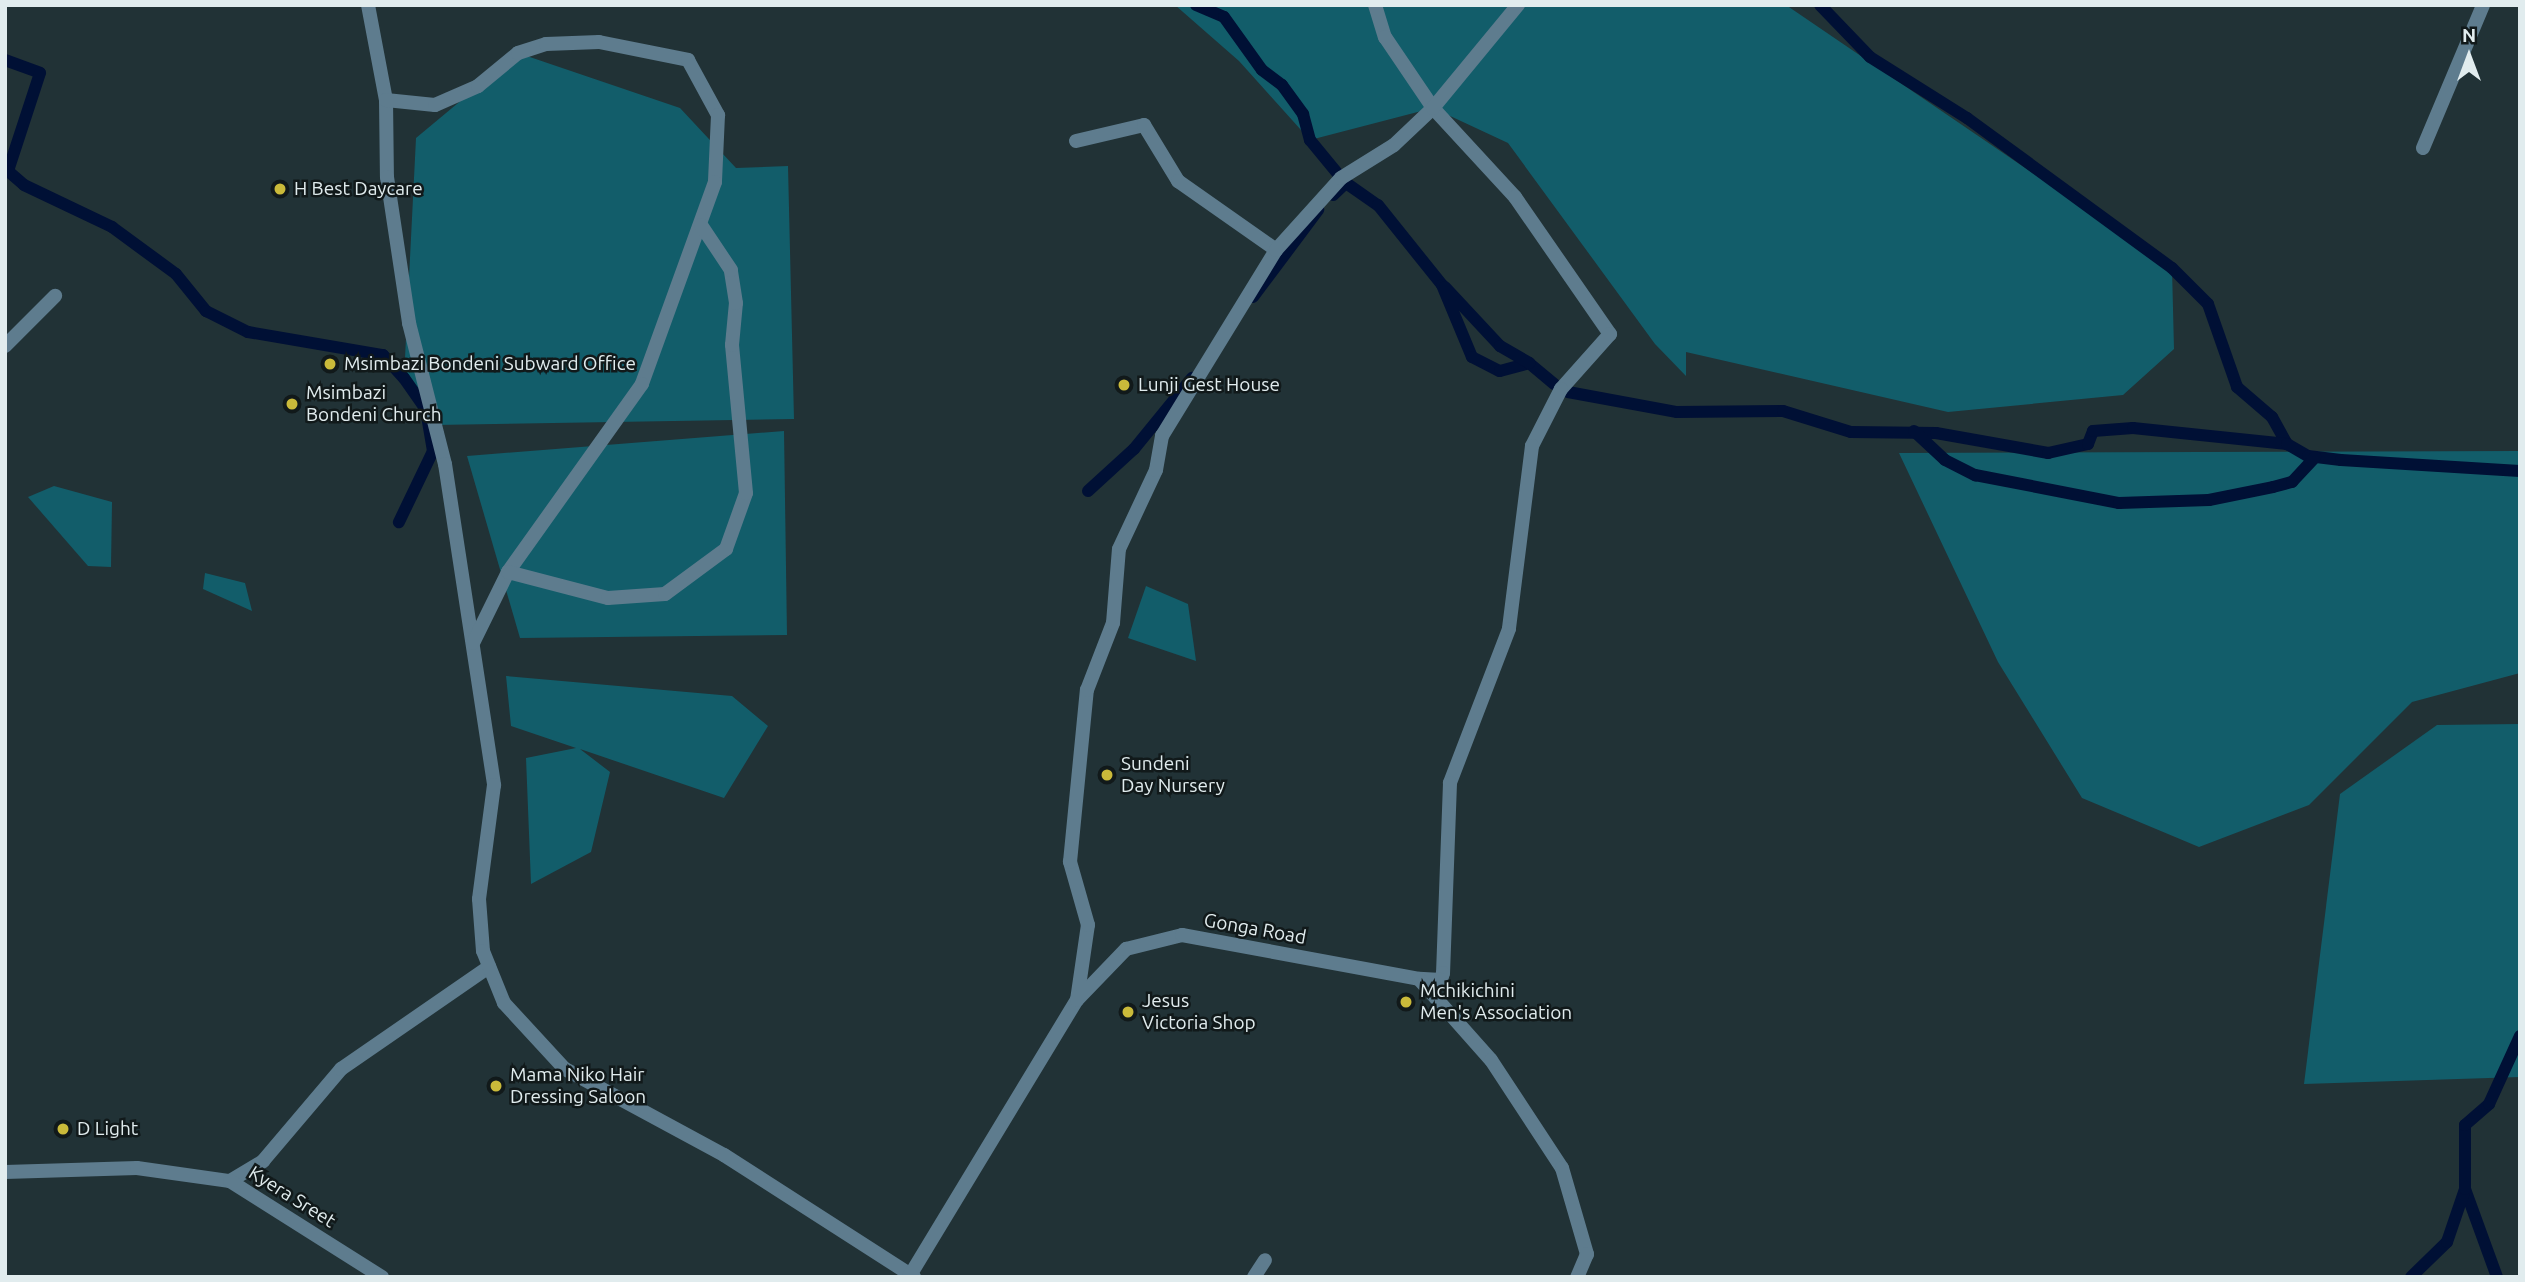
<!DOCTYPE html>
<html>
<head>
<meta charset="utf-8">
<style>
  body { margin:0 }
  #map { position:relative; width:2525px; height:1282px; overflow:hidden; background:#213236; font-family:Ubuntu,sans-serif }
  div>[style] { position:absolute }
  .green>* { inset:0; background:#125d6a }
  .stream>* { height:12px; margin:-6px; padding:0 6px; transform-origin:6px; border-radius:6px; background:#001035 }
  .service>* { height:14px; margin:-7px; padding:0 7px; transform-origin:7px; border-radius:7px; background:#5e7c8e }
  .minor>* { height:14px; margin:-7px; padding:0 7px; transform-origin:7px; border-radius:7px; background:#5e7c8e }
  .dots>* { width:19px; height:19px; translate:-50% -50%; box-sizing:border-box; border:4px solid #11191a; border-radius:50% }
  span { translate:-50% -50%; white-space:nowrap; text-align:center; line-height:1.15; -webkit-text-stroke:5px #11191a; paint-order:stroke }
  .poi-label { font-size:19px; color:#e1ecee }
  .left { translate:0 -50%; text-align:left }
  .street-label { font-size:19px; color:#e1ecee }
  .frame { position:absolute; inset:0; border:7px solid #e1ecee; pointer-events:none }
  .north { position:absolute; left:2434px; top:21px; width:70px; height:70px; -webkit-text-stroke:5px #11191a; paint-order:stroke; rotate:0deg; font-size:19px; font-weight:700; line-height:28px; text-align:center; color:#e1ecee }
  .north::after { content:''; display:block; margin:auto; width:24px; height:32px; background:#e1ecee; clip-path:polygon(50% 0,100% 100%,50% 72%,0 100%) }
</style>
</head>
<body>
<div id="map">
  <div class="green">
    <div style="clip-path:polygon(1175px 5px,1786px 5px,2172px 268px,2174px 349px,2123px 395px,1948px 412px,1686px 352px,1686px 376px,1655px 344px,1508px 143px,1433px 108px,1310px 140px,1239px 61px)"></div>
    <div style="clip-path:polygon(518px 53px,680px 108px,736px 168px,788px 166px,794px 419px,435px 425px,404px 378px,416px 138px)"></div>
    <div style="clip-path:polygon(784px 431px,787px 635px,520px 638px,467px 456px)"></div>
    <div style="clip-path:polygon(2520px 451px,2520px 673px,2412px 702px,2309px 805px,2199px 847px,2082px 798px,1998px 662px,1899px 453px)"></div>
    <div style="clip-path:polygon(54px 486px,112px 502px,111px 567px,88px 566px,28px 497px)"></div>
    <div style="clip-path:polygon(205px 573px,245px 583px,252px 611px,203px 589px)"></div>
    <div style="clip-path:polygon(1146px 586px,1188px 604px,1196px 661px,1128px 638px)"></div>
    <div style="clip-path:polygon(506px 676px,732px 696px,768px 726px,724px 798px,580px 749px,610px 772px,591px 852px,531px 884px,526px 758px,576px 748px,511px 726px)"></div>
    <div style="clip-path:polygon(2520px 724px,2520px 1077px,2304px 1084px,2340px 794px,2437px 725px)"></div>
  </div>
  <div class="stream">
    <div style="left:1196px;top:5px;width:30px;rotate:23deg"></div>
    <div style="left:1224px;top:17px;width:65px;rotate:54.4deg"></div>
    <div style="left:1262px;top:70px;width:25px;rotate:37deg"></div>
    <div style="left:1282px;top:85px;width:36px;rotate:54deg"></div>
    <div style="left:1303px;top:114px;width:27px;rotate:75deg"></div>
    <div style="left:1310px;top:140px;width:44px;rotate:50.5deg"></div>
    <div style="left:1820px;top:5px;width:72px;rotate:46.1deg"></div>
    <div style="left:1870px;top:57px;width:115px;rotate:32.2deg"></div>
    <div style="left:1967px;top:118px;width:254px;rotate:36.2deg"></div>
    <div style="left:2172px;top:268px;width:51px;rotate:45deg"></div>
    <div style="left:2208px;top:304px;width:88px;rotate:70.7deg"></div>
    <div style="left:2237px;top:387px;width:46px;rotate:40.6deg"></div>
    <div style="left:2272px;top:417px;width:31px;rotate:61deg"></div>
    <div style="left:5px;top:60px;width:37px;rotate:20deg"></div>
    <div style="left:40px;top:73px;width:103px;rotate:108.1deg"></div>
    <div style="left:8px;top:171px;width:21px;rotate:41deg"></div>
    <div style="left:24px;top:185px;width:98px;rotate:25.5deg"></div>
    <div style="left:112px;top:227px;width:79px;rotate:36.3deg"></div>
    <div style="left:176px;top:274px;width:48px;rotate:51deg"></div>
    <div style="left:206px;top:311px;width:47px;rotate:26.6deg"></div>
    <div style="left:248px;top:332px;width:137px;rotate:9.7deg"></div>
    <div style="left:383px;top:355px;width:31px;rotate:48deg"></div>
    <div style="left:404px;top:378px;width:39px;rotate:55deg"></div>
    <div style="left:426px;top:410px;width:42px;rotate:80.3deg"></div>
    <div style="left:433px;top:451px;width:79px;rotate:115.6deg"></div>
    <div style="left:1333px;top:195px;width:18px;rotate:-43deg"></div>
    <div style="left:1346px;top:183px;width:39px;rotate:35deg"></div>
    <div style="left:1378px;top:205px;width:102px;rotate:51.3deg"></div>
    <div style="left:1442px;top:285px;width:78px;rotate:67.4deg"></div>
    <div style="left:1472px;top:357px;width:31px;rotate:27deg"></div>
    <div style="left:1500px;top:371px;width:30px;rotate:-15deg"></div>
    <div style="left:1529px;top:363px;width:33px;rotate:40deg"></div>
    <div style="left:1445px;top:287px;width:81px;rotate:47deg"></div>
    <div style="left:1500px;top:346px;width:34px;rotate:30deg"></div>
    <div style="left:1253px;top:297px;width:109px;rotate:-53.2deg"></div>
    <div style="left:1568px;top:392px;width:111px;rotate:10.4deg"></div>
    <div style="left:1677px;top:412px;width:106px;rotate:-0.5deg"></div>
    <div style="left:1783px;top:411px;width:71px;rotate:17.2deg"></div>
    <div style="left:1851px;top:432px;width:85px;rotate:0.7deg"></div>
    <div style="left:1936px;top:433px;width:114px;rotate:10.1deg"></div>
    <div style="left:2048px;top:453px;width:41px;rotate:-12.7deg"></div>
    <div style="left:2088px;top:444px;width:14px;rotate:-69deg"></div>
    <div style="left:2093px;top:431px;width:40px;rotate:-4.3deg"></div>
    <div style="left:2133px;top:428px;width:155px;rotate:5.9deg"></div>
    <div style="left:2287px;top:444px;width:24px;rotate:30deg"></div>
    <div style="left:2308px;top:456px;width:33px;rotate:7deg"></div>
    <div style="left:2341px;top:460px;width:179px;rotate:3.5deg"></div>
    <div style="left:1914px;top:431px;width:42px;rotate:43.1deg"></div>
    <div style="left:1945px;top:460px;width:34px;rotate:27deg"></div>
    <div style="left:1975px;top:475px;width:147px;rotate:11deg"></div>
    <div style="left:2119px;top:503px;width:90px;rotate:-1.9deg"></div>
    <div style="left:2209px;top:500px;width:65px;rotate:-11.5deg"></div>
    <div style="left:2273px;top:487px;width:20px;rotate:-15deg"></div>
    <div style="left:2292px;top:482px;width:34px;rotate:-47deg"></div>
    <div style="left:1088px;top:491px;width:62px;rotate:-42.4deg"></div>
    <div style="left:1134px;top:449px;width:92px;rotate:-50.8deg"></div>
    <div style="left:2465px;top:1189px;width:94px;rotate:70deg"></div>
    <div style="left:2411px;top:1277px;width:50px;rotate:-44.2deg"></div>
    <div style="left:2447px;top:1242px;width:56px;rotate:-71.2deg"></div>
    <div style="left:2465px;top:1189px;width:64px;rotate:-90deg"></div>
    <div style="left:2465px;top:1125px;width:32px;rotate:-41deg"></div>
    <div style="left:2489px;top:1104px;width:75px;rotate:-65.5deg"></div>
  </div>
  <div class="service">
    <div style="left:230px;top:1181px;width:39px;rotate:-31deg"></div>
    <div style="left:263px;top:1161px;width:121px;rotate:-49.7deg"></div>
    <div style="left:341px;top:1069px;width:180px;rotate:-34.6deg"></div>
  </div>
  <div class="minor">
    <div style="left:368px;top:5px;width:97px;rotate:79.3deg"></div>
    <div style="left:386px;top:100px;width:77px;rotate:89.3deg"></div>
    <div style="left:387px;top:177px;width:148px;rotate:81.4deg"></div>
    <div style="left:409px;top:323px;width:146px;rotate:75.7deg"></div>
    <div style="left:445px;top:464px;width:325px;rotate:81.3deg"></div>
    <div style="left:494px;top:785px;width:115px;rotate:97.5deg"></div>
    <div style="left:479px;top:899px;width:52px;rotate:85.6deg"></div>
    <div style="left:483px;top:951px;width:56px;rotate:68deg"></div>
    <div style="left:504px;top:1003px;width:90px;rotate:47.3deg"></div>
    <div style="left:565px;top:1069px;width:181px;rotate:28.4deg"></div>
    <div style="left:724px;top:1155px;width:226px;rotate:32.7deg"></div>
    <div style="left:1375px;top:5px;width:34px;rotate:73deg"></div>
    <div style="left:1385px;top:37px;width:86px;rotate:55.9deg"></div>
    <div style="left:1433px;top:108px;width:121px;rotate:47.3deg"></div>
    <div style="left:1515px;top:197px;width:167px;rotate:55.3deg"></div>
    <div style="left:1610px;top:334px;width:74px;rotate:131.7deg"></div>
    <div style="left:1561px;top:389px;width:64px;rotate:117deg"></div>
    <div style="left:1532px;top:446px;width:184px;rotate:97.2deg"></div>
    <div style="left:1509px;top:629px;width:165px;rotate:111deg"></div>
    <div style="left:1450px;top:783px;width:190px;rotate:92.1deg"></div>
    <div style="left:1443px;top:973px;width:7px;rotate:106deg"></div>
    <div style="left:1441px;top:980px;width:22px;rotate:-177deg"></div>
    <div style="left:386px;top:100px;width:49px;rotate:5.8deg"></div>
    <div style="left:435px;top:105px;width:47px;rotate:-23.8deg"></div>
    <div style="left:478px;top:86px;width:52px;rotate:-39.5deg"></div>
    <div style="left:518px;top:53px;width:29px;rotate:-18deg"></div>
    <div style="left:546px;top:44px;width:53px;rotate:-2.2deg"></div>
    <div style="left:599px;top:42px;width:91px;rotate:11.4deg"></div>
    <div style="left:688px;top:60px;width:63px;rotate:61.4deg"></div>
    <div style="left:718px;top:115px;width:67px;rotate:92.6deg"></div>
    <div style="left:715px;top:182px;width:215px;rotate:109.9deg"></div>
    <div style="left:642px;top:384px;width:231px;rotate:125.5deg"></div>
    <div style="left:508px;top:572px;width:79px;rotate:116.2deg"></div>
    <div style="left:1076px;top:141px;width:70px;rotate:-13.2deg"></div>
    <div style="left:1144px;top:125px;width:66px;rotate:58.7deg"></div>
    <div style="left:1178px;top:181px;width:120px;rotate:35.1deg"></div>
    <div style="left:2423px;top:148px;width:155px;rotate:-67.2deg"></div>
    <div style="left:5px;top:346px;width:71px;rotate:-45deg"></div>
    <div style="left:508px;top:572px;width:103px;rotate:14.6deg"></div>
    <div style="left:608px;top:598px;width:57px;rotate:-4deg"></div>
    <div style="left:665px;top:594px;width:76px;rotate:-36.4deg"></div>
    <div style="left:726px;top:549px;width:59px;rotate:-70.3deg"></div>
    <div style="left:746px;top:493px;width:149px;rotate:-95.4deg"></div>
    <div style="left:732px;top:345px;width:42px;rotate:-84.6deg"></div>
    <div style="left:736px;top:303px;width:33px;rotate:-99deg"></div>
    <div style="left:731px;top:270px;width:54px;rotate:-123.7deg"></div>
    <div style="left:1077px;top:1000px;width:76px;rotate:-81.7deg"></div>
    <div style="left:1088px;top:925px;width:66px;rotate:-105.9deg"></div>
    <div style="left:1070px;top:862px;width:173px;rotate:-84.4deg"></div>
    <div style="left:1087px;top:690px;width:72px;rotate:-68.8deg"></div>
    <div style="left:1113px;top:623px;width:74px;rotate:-85.4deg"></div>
    <div style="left:1119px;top:549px;width:87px;rotate:-64.9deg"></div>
    <div style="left:1156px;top:470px;width:35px;rotate:-80deg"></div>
    <div style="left:1162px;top:436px;width:218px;rotate:-58.5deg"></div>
    <div style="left:1276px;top:250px;width:97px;rotate:-47.9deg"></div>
    <div style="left:1341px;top:178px;width:62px;rotate:-31.9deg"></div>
    <div style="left:1394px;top:145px;width:54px;rotate:-43.5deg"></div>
    <div style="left:1433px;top:108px;width:134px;rotate:-50.5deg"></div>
    <div style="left:5px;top:1172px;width:132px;rotate:-1.7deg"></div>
    <div style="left:137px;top:1168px;width:94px;rotate:8deg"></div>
    <div style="left:230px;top:1181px;width:180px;rotate:32.3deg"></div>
    <div style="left:909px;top:1277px;width:324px;rotate:-58.8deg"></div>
    <div style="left:1077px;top:1000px;width:71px;rotate:-46.1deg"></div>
    <div style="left:1126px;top:949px;width:58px;rotate:-14deg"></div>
    <div style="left:1182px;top:935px;width:241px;rotate:10.5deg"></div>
    <div style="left:1419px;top:979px;width:108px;rotate:48.4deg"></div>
    <div style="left:1491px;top:1060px;width:129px;rotate:56.7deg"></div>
    <div style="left:1562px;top:1168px;width:90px;rotate:73.8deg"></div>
    <div style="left:1587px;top:1254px;width:25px;rotate:113deg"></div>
    <div style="left:1254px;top:1277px;width:20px;rotate:-57deg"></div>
  </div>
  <div class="dots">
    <div style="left:280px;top:189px;background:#caba3a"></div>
    <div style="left:330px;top:364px;background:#caba3a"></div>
    <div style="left:1124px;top:385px;background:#caba3a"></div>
    <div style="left:292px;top:404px;background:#caba3a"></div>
    <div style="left:1107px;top:775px;background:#caba3a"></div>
    <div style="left:1406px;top:1002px;background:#caba3a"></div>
    <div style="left:1128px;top:1012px;background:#caba3a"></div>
    <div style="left:496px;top:1086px;background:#caba3a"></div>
    <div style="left:63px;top:1129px;background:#caba3a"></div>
  </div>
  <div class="poi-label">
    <span class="left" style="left:294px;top:189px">H Best Daycare</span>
    <span class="left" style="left:344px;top:364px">Msimbazi Bondeni Subward Office</span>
    <span class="left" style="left:1138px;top:385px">Lunji Gest House</span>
    <span class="left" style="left:306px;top:404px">Msimbazi<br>Bondeni Church</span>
    <span class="left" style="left:1121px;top:775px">Sundeni<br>Day Nursery</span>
    <span class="left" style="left:1420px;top:1002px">Mchikichini<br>Men's Association</span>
    <span class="left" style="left:1142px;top:1012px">Jesus<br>Victoria Shop</span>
    <span class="left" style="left:510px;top:1086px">Mama Niko Hair<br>Dressing Saloon</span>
    <span class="left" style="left:77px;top:1129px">D Light</span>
  </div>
  <div class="street-label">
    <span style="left:1255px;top:929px;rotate:10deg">Gonga Road</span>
    <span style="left:292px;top:1197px;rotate:32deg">Kyera Sreet</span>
  </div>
  <div class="frame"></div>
  <div class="north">N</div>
</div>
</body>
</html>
